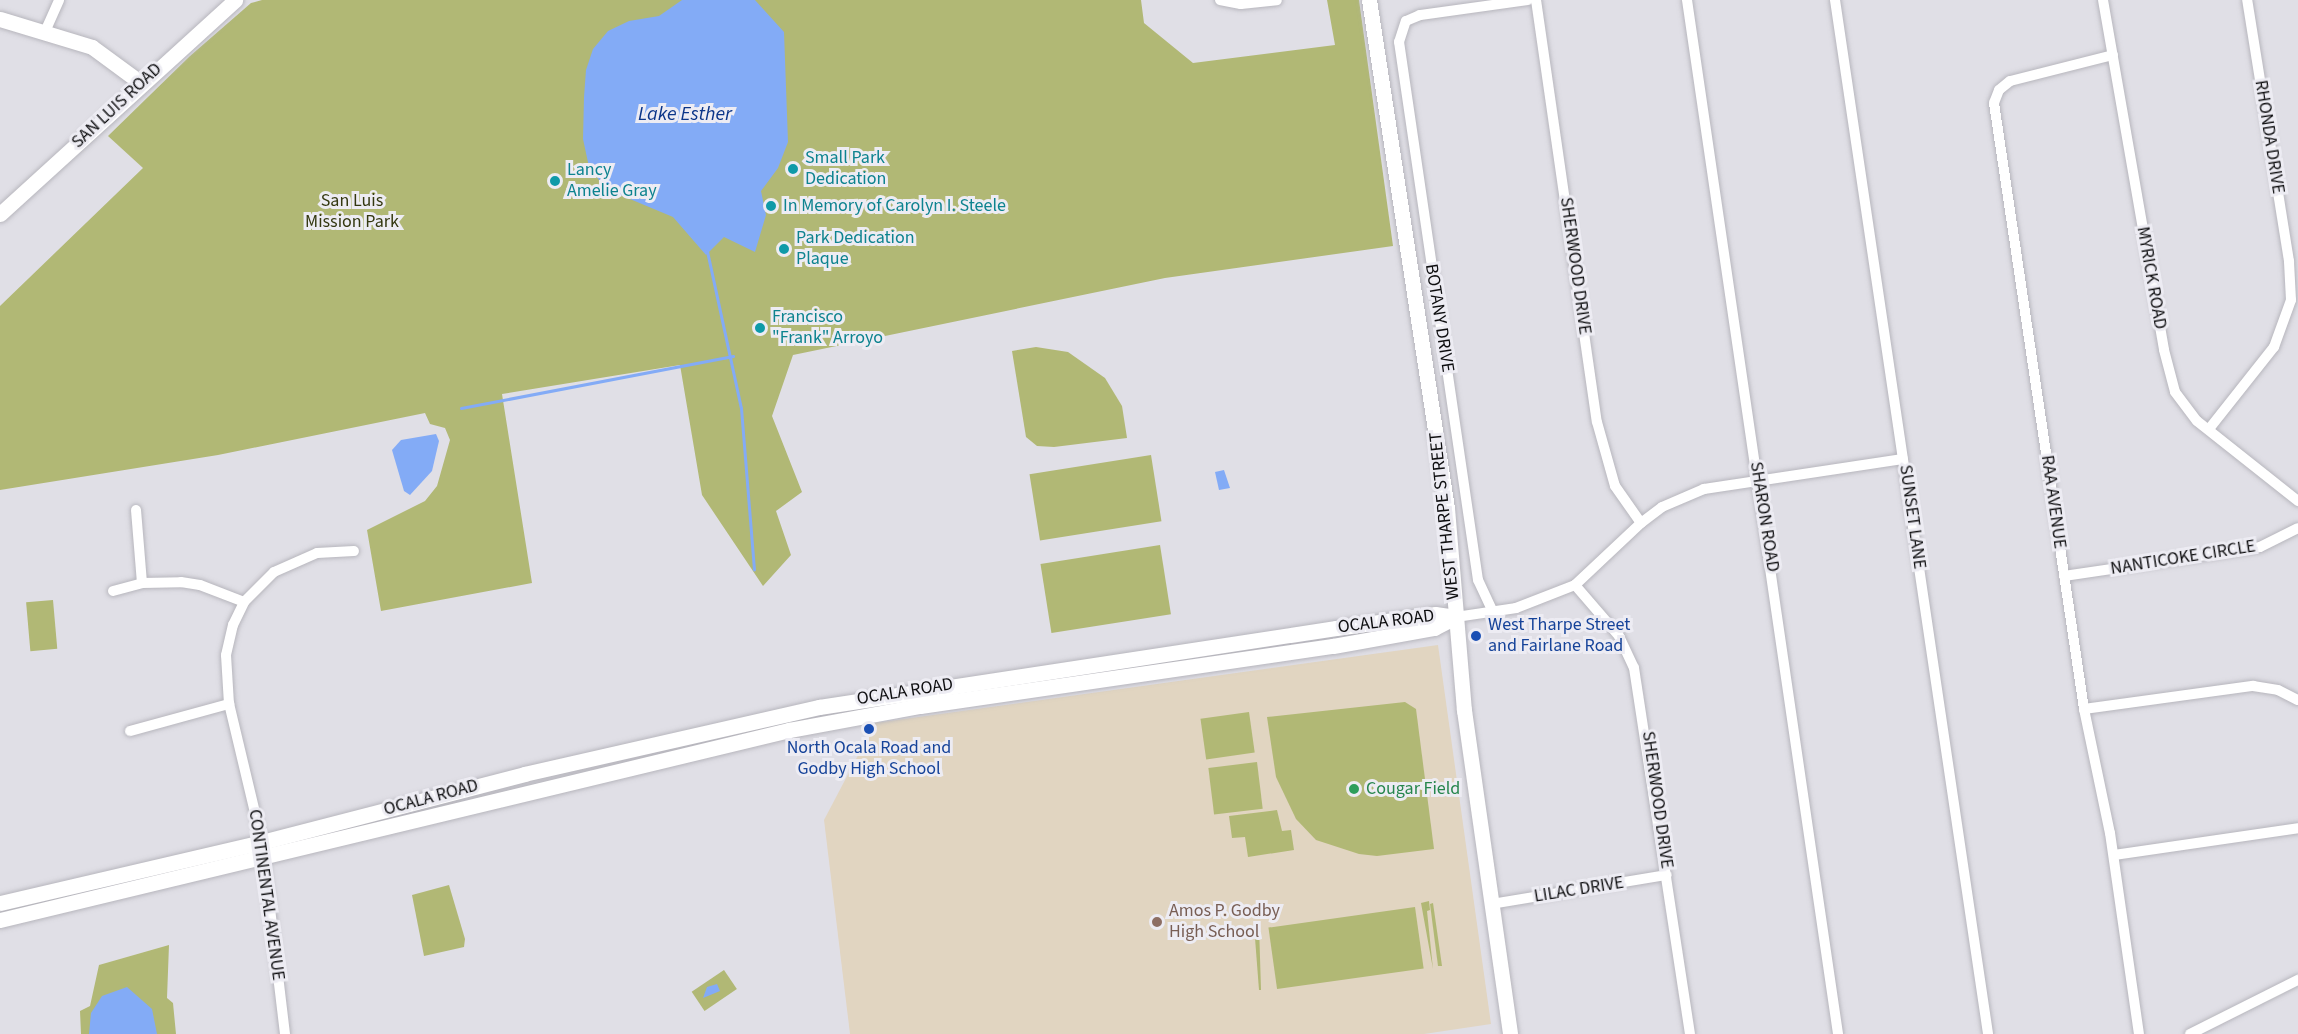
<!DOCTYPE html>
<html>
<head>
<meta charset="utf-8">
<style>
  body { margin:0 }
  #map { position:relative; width:2298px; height:1034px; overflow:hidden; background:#e0dfe6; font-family:"Source Sans 3",sans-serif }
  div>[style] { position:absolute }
  .education>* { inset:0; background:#e1d5c1 }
  .green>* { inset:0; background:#b1b875; transform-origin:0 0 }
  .water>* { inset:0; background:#83abf6 }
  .stream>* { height:3px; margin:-1.5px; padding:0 1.5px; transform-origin:1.5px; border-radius:1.5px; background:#83abf6 }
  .roads { filter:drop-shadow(0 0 2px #b7b6bd) drop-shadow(0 0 2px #b7b6bd) }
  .street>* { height:10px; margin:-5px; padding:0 5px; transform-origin:5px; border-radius:5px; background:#fff }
  .secondary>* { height:15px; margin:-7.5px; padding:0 7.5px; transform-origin:7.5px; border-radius:7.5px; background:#fff }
  .dots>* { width:16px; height:16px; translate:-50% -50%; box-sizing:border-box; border:3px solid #edecf3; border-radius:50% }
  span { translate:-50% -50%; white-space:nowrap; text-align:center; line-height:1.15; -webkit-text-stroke:6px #edecf3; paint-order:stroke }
  .street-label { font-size:18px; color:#0e0e10 }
  .culture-label { font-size:18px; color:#0d838f }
  .left { translate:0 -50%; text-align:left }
  .park-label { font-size:18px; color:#343810 }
  .transit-label { font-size:18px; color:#164399 }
  .leisure-label { font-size:18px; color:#27864d }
  .education-label { font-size:18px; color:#785e54 }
  .water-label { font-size:20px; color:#0b3589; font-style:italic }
</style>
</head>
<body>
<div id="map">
  <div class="education">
    <div style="clip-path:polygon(1438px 645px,1491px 1024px,1424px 1034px,850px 1034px,824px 820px,875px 723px)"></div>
  </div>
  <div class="green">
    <div style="clip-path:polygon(262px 0,1141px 0,1144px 23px,1193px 63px,1335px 45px,1327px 0,1359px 0,1393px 246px,1165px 278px,793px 355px,772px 416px,802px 492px,776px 511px,791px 555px,763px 586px,702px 495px,680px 365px,502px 394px,532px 583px,381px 611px,367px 530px,425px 501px,437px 486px,450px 440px,445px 428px,430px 424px,425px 413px,218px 455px,0 490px,0 306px,143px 168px,108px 136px,190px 56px,251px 3px)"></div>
    <div style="clip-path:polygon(1036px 347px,1068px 352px,1105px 378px,1122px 406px,1127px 438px,1054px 447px,1037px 446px,1026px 437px,1012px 351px)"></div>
    <div style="left:1151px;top:455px;width:67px;height:123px;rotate:81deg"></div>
    <div style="left:1160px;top:545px;width:70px;height:121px;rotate:81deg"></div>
    <div style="left:53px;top:600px;width:49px;height:27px;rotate:85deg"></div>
    <div style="clip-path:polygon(1405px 702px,1416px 709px,1434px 849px,1377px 856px,1359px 854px,1316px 840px,1296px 819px,1276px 777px,1267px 717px)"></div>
    <div style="left:1249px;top:712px;width:41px;height:49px;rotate:82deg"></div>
    <div style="left:1257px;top:762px;width:47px;height:49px;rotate:83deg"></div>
    <div style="clip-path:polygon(1277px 810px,1282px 831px,1291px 830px,1294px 850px,1248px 857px,1245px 837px,1232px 838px,1229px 816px)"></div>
    <div style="clip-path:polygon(449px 885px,465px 939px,464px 947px,424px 956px,412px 895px)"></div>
    <div style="clip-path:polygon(1429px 901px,1430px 910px,1427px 911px,1433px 969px,1421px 903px)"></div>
    <div style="clip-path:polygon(1433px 903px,1442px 966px,1438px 966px,1430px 904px)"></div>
    <div style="left:1415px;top:907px;width:62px;height:148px;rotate:82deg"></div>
    <div style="clip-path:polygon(1254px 925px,1259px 925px,1261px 990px,1259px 990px)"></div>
    <div style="clip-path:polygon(169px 945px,167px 998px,173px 1003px,176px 1034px,81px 1034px,80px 1011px,90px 1006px,99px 965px)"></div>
    <div style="left:724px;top:970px;width:23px;height:39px;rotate:56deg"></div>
  </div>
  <div class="water">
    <div style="clip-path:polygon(682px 0,755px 0,784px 32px,788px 142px,778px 168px,761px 191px,766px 215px,755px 252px,724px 237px,706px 255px,673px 217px,606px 189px,589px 167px,583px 139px,584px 97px,586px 70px,593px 49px,608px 31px,629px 21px,659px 16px)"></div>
    <div style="clip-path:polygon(436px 434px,439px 441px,432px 471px,410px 495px,404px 491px,392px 450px,401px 440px)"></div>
    <div style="clip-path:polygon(1224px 470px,1230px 488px,1219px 490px,1215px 472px)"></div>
    <div style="clip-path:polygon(717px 984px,720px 991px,703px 998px,707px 987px)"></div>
    <div style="clip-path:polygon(127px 987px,152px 1009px,157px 1034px,89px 1034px,91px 1013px,102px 996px)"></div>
  </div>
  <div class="stream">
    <div style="left:707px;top:251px;width:161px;rotate:77.8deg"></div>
    <div style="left:741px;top:408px;width:162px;rotate:85.4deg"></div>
    <div style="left:461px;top:408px;width:277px;rotate:-10.8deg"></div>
  </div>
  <div class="roads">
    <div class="street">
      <div style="left:1220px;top:0;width:21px;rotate:11deg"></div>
      <div style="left:1241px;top:4px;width:36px;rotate:-6deg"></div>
      <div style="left:1536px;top:0;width:426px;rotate:81.8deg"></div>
      <div style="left:1597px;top:422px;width:66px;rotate:74.3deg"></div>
      <div style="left:1615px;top:486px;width:45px;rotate:54.9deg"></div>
      <div style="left:1687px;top:0;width:1045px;rotate:81.69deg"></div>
      <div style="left:1835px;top:0;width:1045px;rotate:81.58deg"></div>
      <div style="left:2103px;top:0;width:355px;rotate:80.1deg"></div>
      <div style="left:2164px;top:350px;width:43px;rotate:75.3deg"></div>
      <div style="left:2175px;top:392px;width:36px;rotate:53deg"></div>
      <div style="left:2197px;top:421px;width:129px;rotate:38.4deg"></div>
      <div style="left:44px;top:34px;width:37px;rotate:-66deg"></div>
      <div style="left:2113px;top:55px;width:106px;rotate:165.8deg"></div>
      <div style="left:2010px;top:81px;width:14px;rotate:141deg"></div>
      <div style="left:1999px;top:90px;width:14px;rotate:111deg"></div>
      <div style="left:1994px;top:103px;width:613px;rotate:81.55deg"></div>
      <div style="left:2084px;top:709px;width:127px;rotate:78.2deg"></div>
      <div style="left:2110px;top:833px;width:203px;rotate:81.8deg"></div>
      <div style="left:2209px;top:429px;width:105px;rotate:-51.6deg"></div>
      <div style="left:2274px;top:347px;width:50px;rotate:-70.1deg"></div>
      <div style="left:2291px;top:300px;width:39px;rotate:-93deg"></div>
      <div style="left:2289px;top:261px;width:264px;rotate:-99.1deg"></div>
      <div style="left:136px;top:510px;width:73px;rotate:85.3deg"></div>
      <div style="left:2064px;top:576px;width:198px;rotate:-8.4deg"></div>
      <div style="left:2260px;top:547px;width:42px;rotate:-26.6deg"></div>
      <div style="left:1575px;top:585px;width:67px;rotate:49.2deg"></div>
      <div style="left:1619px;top:636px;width:35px;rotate:65deg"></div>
      <div style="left:1634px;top:668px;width:370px;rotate:81.3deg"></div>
      <div style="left:113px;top:591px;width:30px;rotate:-15deg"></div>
      <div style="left:142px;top:583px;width:39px;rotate:-1deg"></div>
      <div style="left:181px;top:582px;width:19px;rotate:9deg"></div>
      <div style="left:200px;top:585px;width:47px;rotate:21.1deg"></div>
      <div style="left:1493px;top:612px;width:35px;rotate:-115deg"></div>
      <div style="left:1478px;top:580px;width:544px;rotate:-98.35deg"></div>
      <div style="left:1399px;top:42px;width:22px;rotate:-72deg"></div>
      <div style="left:1406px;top:21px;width:15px;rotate:-23deg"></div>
      <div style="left:1420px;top:15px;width:109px;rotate:-7.9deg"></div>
      <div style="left:1456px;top:617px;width:61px;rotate:-8.5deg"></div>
      <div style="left:1516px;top:608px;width:63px;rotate:-21.3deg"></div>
      <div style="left:1575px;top:585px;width:91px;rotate:-43.2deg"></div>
      <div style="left:1641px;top:523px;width:26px;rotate:-37deg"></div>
      <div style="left:1662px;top:507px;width:46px;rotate:-23.2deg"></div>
      <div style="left:1704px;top:489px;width:201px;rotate:-8.6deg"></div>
      <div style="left:2084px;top:709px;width:171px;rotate:-7.8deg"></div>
      <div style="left:2253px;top:686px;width:25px;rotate:9deg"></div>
      <div style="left:2278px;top:690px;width:22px;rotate:27deg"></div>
      <div style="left:130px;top:731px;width:103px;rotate:-15.3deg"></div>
      <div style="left:2114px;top:855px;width:186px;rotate:-8.3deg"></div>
      <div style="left:1491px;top:904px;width:178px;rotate:-9.4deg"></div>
      <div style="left:285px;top:1034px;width:193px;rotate:-96.8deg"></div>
      <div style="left:262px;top:842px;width:142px;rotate:-103.4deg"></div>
      <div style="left:229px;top:704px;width:49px;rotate:-93.5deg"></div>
      <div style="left:226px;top:655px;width:31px;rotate:-77deg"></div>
      <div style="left:233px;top:625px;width:25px;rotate:-64deg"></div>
      <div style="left:244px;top:602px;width:42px;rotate:-45deg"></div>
      <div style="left:274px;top:572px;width:47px;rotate:-23.8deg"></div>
      <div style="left:317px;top:553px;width:37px;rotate:-3deg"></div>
      <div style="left:2190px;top:1034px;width:121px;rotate:-26.6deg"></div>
    </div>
    <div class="secondary">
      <div style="left:1369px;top:0;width:514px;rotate:81.27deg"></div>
      <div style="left:1447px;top:508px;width:203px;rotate:85.2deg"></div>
      <div style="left:1464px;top:710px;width:327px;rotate:81.9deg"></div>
      <div style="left:0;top:19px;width:96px;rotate:16.9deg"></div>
      <div style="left:92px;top:47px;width:61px;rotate:36.3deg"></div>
      <div style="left:0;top:214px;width:318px;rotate:-42.3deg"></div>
      <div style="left:0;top:903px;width:269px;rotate:-13.1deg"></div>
      <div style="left:262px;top:842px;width:271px;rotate:-14.5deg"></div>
      <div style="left:524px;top:774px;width:303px;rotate:-12.8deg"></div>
      <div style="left:819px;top:707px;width:523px;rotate:-8.69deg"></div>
      <div style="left:1336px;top:628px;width:100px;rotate:-8deg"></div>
      <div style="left:1435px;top:614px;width:21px;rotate:8deg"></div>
      <div style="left:0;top:920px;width:812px;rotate:-13.54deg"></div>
      <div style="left:789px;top:730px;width:133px;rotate:-10.4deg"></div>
      <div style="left:920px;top:706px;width:417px;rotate:-8.3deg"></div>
      <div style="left:1333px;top:646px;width:103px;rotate:-10.1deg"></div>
      <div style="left:1434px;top:628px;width:25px;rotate:-27deg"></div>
    </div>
  </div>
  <div class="dots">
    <div style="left:793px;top:169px;background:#0f9aa8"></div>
    <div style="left:555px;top:181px;background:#0f9aa8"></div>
    <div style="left:771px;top:206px;background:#0f9aa8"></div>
    <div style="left:784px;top:249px;background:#0f9aa8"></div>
    <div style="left:760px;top:328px;background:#0f9aa8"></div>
    <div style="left:1476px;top:636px;background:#1a4fb4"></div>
    <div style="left:869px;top:729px;background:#1a4fb4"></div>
    <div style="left:1354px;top:789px;background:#2e9e5b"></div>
    <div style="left:1157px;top:922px;background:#8d6e63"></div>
  </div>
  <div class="street-label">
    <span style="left:117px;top:106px;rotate:-43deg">SAN LUIS ROAD</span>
    <span style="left:2269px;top:137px;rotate:81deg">RHONDA DRIVE</span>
    <span style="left:1575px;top:266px;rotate:82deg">SHERWOOD DRIVE</span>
    <span style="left:2151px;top:278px;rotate:80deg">MYRICK ROAD</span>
    <span style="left:1439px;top:318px;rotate:81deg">BOTANY DRIVE</span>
    <span style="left:2053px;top:502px;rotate:82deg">RAA AVENUE</span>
    <span style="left:1445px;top:516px;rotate:-96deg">WEST THARPE STREET</span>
    <span style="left:1764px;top:517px;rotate:81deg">SHARON ROAD</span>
    <span style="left:1912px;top:517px;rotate:82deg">SUNSET LANE</span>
    <span style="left:2183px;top:558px;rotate:-9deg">NANTICOKE CIRCLE</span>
    <span style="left:1386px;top:622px;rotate:-7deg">OCALA ROAD</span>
    <span style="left:905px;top:692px;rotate:-9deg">OCALA ROAD</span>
    <span style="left:431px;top:798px;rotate:-15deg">OCALA ROAD</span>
    <span style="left:1657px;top:800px;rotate:82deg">SHERWOOD DRIVE</span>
    <span style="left:1579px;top:890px;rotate:-9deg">LILAC DRIVE</span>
    <span style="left:266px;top:895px;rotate:82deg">CONTINENTAL AVENUE</span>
  </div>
  <div class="culture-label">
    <span class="left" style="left:805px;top:169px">Small Park<br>Dedication</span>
    <span class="left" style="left:567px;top:181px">Lancy<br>Amelie Gray</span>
    <span class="left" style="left:783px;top:206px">In Memory of Carolyn I. Steele</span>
    <span class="left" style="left:796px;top:249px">Park Dedication<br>Plaque</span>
    <span class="left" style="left:772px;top:328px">Francisco<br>"Frank" Arroyo</span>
  </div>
  <div class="park-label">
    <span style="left:352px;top:212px">San Luis<br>Mission Park</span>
  </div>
  <div class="transit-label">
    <span class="left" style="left:1488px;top:636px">West Tharpe Street<br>and Fairlane Road</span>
    <span style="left:869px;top:759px">North Ocala Road and<br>Godby High School</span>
  </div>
  <div class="leisure-label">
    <span class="left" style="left:1366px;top:789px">Cougar Field</span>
  </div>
  <div class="education-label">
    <span class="left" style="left:1169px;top:922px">Amos P. Godby<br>High School</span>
  </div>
  <div class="water-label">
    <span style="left:685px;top:114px">Lake Esther</span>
  </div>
</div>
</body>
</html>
